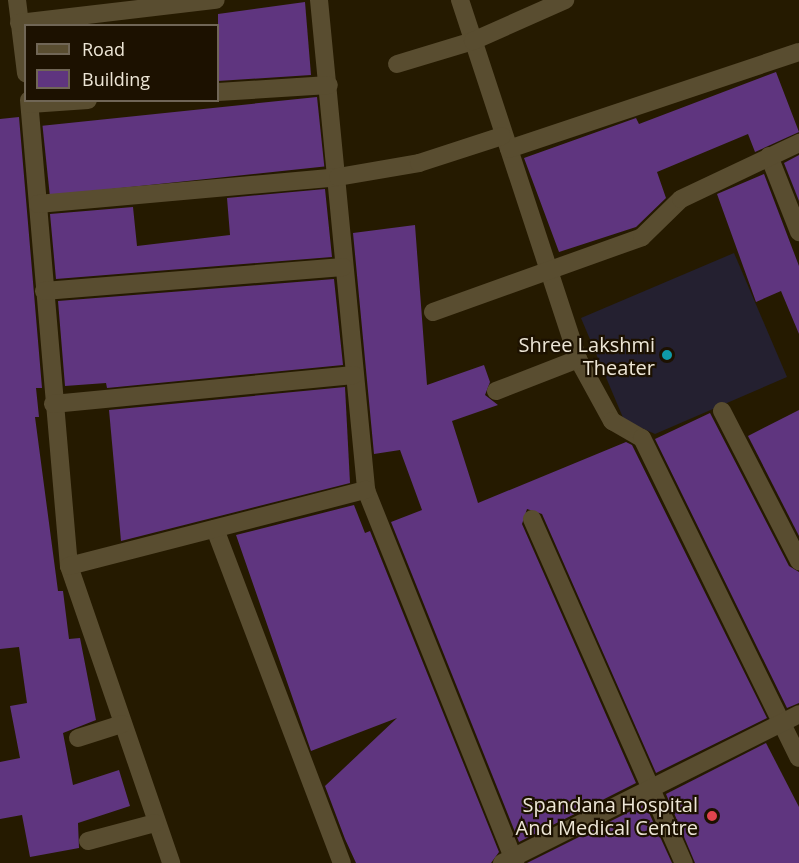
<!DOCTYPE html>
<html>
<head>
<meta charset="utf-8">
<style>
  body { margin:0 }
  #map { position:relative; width:799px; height:863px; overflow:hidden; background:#251a00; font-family:"Open Sans",sans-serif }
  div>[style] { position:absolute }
  .commercial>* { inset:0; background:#242030 }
  .building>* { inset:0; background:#5f357f; transform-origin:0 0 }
  .street>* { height:18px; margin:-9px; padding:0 9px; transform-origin:9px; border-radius:9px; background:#594d30 }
  .dots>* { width:16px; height:16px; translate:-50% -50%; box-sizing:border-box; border:3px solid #1c1100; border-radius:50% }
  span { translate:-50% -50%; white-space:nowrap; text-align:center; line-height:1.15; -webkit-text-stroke:4.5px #1c1100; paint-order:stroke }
  .poi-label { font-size:20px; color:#ede6d6 }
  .right { translate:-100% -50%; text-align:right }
  .legend { position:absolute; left:24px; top:24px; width:195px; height:78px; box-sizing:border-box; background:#1c1100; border:2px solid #706656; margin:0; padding:8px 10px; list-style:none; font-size:18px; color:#ede6d6 }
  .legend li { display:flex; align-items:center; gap:12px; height:30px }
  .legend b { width:30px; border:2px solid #706656 }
</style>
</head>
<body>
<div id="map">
  <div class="commercial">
    <div style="clip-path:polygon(734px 253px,787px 377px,655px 434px,624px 420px,581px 318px)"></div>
  </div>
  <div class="building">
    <div style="clip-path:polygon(305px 2px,311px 75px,218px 81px,218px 14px)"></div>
    <div style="clip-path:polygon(776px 72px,799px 132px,755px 152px,748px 134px,657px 172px,666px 198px,636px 227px,559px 252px,524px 158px,636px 118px,639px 124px)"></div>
    <div style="left:317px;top:97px;width:70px;height:276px;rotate:84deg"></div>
    <div style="clip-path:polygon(19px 117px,42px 388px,36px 388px,39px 417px,35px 417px,58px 591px,63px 591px,69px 639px,80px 638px,96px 720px,63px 733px,73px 785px,119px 770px,130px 806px,78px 823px,79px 848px,30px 857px,22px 815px,0 819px,0 762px,20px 758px,10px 706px,27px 703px,19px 647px,0 649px,0 119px)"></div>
    <div style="clip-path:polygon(799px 155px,799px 201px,784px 163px)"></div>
    <div style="clip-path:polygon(764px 174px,799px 266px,799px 334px,781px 291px,756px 302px,717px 194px)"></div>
    <div style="clip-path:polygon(325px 189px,332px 257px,56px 279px,50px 214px,133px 207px,137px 246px,230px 235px,227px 198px)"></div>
    <div style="clip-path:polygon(415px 225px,427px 385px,484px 365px,490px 382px,485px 395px,498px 405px,452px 421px,478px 503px,626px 442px,632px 445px,767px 718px,656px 773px,542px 514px,527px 509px,522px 524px,636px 783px,519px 842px,391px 522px,422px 510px,400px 450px,374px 454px,353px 233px)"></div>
    <div style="clip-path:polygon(334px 279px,343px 365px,107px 388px,106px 383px,65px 386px,58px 301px)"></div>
    <div style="clip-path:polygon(345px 387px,350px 483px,121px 541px,109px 410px)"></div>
    <div style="clip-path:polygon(799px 410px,799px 536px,748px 436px)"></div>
    <div style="clip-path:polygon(710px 413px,789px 566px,799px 572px,799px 703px,787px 708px,655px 439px)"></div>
    <div style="clip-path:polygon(354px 505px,365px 533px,370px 531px,499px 852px,491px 863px,356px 863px,345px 839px,325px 786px,397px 718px,311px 751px,236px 535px)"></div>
    <div style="clip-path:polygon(766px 743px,799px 807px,799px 863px,695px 863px,666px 794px)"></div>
    <div style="clip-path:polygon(645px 804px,672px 863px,527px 863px)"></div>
  </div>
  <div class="street">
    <div style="left:17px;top:0;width:74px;rotate:83deg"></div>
    <div style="left:319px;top:0;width:492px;rotate:84.5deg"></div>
    <div style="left:366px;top:490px;width:402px;rotate:68.2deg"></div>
    <div style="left:460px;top:0;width:378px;rotate:71.8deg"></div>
    <div style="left:578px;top:359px;width:71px;rotate:61.3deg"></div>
    <div style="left:612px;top:421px;width:34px;rotate:30deg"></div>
    <div style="left:642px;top:438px;width:356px;rotate:63.9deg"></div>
    <div style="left:19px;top:23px;width:198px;rotate:-6.7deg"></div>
    <div style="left:397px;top:64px;width:79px;rotate:-16.8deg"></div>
    <div style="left:473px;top:41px;width:101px;rotate:-24deg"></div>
    <div style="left:218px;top:92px;width:111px;rotate:-3.6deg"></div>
    <div style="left:29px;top:100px;width:468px;rotate:85.1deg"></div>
    <div style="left:69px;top:566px;width:314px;rotate:71deg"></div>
    <div style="left:30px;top:104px;width:58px;rotate:-3.9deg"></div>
    <div style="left:509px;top:149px;width:306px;rotate:-18.5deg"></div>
    <div style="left:769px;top:156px;width:82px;rotate:68.5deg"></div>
    <div style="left:38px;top:204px;width:301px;rotate:-5.1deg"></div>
    <div style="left:338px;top:177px;width:82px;rotate:-9.8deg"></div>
    <div style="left:419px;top:163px;width:87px;rotate:-18deg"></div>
    <div style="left:44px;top:291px;width:300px;rotate:-4.6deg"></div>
    <div style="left:433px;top:312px;width:222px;rotate:-19.7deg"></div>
    <div style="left:642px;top:237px;width:54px;rotate:-44.3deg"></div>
    <div style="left:681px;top:199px;width:131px;rotate:-25.4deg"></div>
    <div style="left:496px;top:391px;width:88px;rotate:-21.3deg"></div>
    <div style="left:53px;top:404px;width:302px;rotate:-5.5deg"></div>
    <div style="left:722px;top:411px;width:169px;rotate:62.8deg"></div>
    <div style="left:532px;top:519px;width:376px;rotate:66.2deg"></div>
    <div style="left:215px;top:529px;width:357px;rotate:69.2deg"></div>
    <div style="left:69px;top:566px;width:307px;rotate:-14.4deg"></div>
    <div style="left:78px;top:738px;width:46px;rotate:-17.7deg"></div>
    <div style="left:88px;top:841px;width:69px;rotate:-15deg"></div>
    <div style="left:502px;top:863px;width:332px;rotate:-26.6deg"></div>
  </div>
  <div class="dots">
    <div style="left:667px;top:355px;background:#0f9aa8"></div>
    <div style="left:712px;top:816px;background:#e0444e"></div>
  </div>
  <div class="poi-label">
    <span class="right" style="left:655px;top:356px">Shree Lakshmi<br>Theater</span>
    <span class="right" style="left:698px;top:816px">Spandana Hospital<br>And Medical Centre</span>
  </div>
  <ul class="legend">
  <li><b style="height:8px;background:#594d30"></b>Road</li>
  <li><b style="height:16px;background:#5f357f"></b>Building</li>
  </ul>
</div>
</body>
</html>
